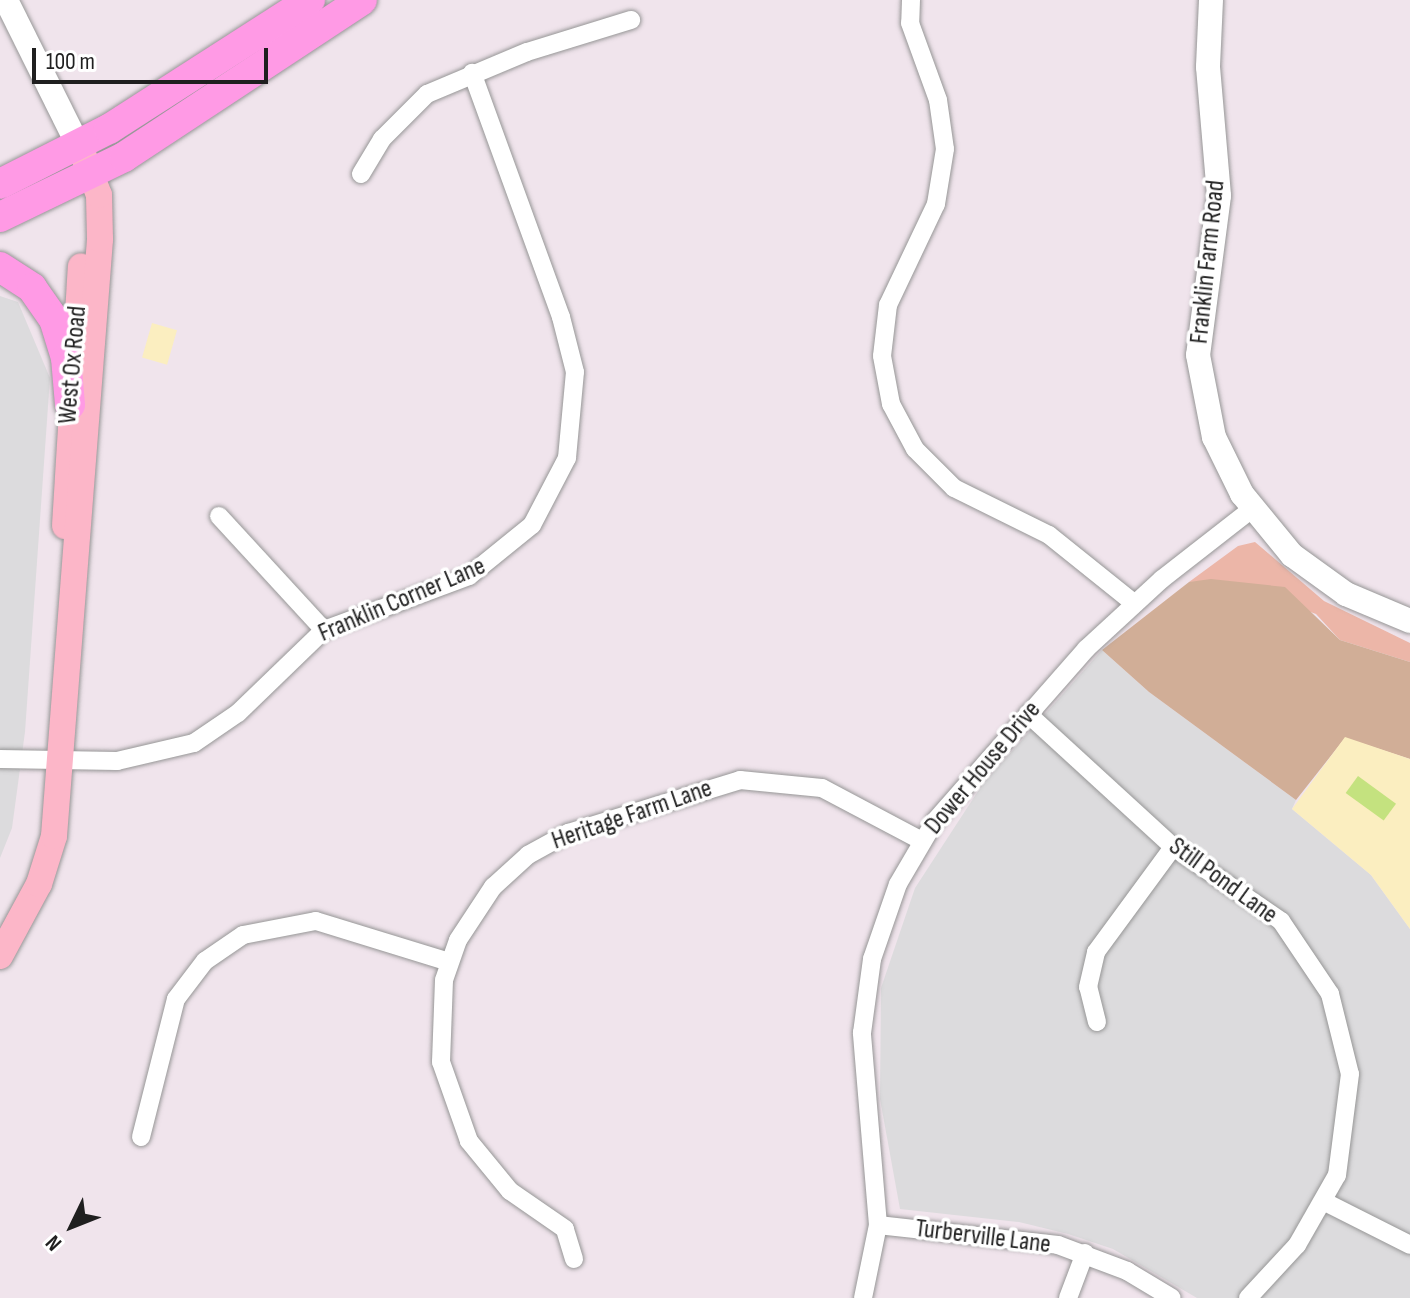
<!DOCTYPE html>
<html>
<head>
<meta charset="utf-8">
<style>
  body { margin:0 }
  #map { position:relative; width:1410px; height:1298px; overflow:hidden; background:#f0e4ec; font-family:"Sofia Sans Condensed",sans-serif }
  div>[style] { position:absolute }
  .residential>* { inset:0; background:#dcdbdd }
  .grass>* { inset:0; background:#ecb6a8 }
  .forest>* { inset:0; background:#d1ae97 }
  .park>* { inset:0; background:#fbeec0; transform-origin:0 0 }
  .pitch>* { inset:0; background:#c4e27f; transform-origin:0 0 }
  .roads { filter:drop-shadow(0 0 2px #969696) drop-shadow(0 0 2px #969696) }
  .minor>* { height:18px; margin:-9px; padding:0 9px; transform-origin:9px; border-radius:9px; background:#fff }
  .tertiary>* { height:24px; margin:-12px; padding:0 12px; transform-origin:12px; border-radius:12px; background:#fff }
  .secondary>* { height:26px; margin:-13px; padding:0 13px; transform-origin:13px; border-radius:13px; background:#fcb6c8 }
  .primary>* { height:30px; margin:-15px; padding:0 15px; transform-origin:15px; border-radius:15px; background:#ff9ae5 }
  span { translate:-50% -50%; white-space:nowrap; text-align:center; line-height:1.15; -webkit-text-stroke:7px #fff; paint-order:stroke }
  .street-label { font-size:26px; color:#1f1f1f }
  .north { position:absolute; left:32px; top:1186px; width:80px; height:80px; -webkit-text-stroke:6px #fff; paint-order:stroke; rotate:227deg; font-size:22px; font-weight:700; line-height:32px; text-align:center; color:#1f1f1f }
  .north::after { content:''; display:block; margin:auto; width:28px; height:36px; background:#1f1f1f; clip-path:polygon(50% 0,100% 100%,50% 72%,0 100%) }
  .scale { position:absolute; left:32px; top:48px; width:236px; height:36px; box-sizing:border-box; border:4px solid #1f1f1f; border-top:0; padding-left:10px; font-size:24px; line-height:28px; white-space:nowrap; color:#1f1f1f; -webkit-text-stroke:6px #fff; paint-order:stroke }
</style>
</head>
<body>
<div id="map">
  <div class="residential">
    <div style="clip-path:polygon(0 296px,18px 302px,50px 378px,25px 732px,12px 828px,0 858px)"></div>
    <div style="clip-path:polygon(1102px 650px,1149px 692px,1296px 800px,1292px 809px,1371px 875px,1410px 929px,1410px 1298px,1197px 1298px,1113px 1249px,1068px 1234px,1019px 1222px,900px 1209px,880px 1099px,881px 988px,915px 888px,982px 785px)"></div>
  </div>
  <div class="grass">
    <div style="clip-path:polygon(1255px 542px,1324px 601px,1410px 643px,1410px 662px,1340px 640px,1316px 614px,1225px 581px,1189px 582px,1238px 546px)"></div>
  </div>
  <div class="forest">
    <div style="clip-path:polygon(1211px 579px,1285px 587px,1340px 640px,1410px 662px,1410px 759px,1345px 738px,1296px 800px,1149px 692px,1102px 650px,1189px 582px)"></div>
  </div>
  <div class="park">
    <div style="left:152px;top:323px;width:26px;height:36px;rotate:16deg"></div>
    <div style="clip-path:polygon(1345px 737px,1410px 759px,1410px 929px,1371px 875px,1292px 809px)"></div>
  </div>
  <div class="pitch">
    <div style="left:1358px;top:776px;width:47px;height:21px;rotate:36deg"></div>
  </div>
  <div class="roads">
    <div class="minor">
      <div style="left:911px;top:0;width:23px;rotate:92deg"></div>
      <div style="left:910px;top:23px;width:82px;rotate:70deg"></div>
      <div style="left:938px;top:100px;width:49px;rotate:81.9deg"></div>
      <div style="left:945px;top:149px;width:56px;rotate:99.3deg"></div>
      <div style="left:936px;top:204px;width:112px;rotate:115.4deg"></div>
      <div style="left:888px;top:305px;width:51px;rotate:96.7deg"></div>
      <div style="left:882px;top:356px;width:49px;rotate:79.4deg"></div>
      <div style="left:891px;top:404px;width:51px;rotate:61.9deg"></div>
      <div style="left:915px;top:449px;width:55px;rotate:45deg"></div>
      <div style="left:954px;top:488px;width:106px;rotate:26.3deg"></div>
      <div style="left:1049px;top:535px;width:109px;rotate:38.7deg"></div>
      <div style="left:361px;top:174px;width:41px;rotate:-59deg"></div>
      <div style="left:382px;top:139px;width:64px;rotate:-45deg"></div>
      <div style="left:427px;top:94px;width:108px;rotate:-22.8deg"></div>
      <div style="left:527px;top:52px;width:109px;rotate:-17.1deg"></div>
      <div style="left:219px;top:516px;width:155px;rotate:47.4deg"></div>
      <div style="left:1028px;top:714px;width:197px;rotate:42.5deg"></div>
      <div style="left:1173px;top:847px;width:131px;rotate:34.4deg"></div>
      <div style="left:1281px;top:921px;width:88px;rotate:56.1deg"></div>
      <div style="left:1330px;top:994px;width:82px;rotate:76deg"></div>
      <div style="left:1350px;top:1074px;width:102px;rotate:97.3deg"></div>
      <div style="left:1337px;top:1175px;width:81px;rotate:119.7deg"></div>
      <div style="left:1297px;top:1245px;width:72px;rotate:132.8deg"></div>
      <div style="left:0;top:759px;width:117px;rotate:1deg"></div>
      <div style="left:117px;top:761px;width:79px;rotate:-13.2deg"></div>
      <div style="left:194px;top:743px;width:53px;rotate:-34.3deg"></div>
      <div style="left:238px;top:713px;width:120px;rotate:-44deg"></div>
      <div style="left:324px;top:630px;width:155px;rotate:-20.4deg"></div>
      <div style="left:469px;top:576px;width:81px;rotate:-39deg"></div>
      <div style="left:532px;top:525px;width:76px;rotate:-62.4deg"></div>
      <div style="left:567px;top:458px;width:86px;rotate:-84.7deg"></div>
      <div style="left:575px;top:372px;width:57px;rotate:-104.3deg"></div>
      <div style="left:561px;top:317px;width:260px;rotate:-110deg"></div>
      <div style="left:1097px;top:1022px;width:36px;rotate:-104deg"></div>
      <div style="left:1088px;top:987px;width:36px;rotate:-77deg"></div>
      <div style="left:1096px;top:952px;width:130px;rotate:-53.7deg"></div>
      <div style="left:141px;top:1137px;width:142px;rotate:-75.8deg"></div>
      <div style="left:176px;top:999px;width:48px;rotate:-52.7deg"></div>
      <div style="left:205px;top:961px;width:46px;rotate:-34.4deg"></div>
      <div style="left:243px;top:935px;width:74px;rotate:-10.9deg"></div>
      <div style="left:316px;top:921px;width:139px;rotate:17.1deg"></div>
      <div style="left:1325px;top:1202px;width:95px;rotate:26.8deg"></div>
      <div style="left:878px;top:1225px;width:181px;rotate:6.3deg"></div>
      <div style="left:1058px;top:1245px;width:74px;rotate:20.6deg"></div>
      <div style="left:1127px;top:1271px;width:52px;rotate:31deg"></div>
      <div style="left:574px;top:1259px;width:31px;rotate:-107deg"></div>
      <div style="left:565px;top:1229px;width:67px;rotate:-145.4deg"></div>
      <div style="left:510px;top:1191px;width:65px;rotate:-129.4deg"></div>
      <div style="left:469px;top:1141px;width:84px;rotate:-109.5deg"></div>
      <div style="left:441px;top:1062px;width:82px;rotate:-87.9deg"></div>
      <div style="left:444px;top:980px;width:42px;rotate:-70.7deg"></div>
      <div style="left:458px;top:940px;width:64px;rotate:-56.6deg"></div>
      <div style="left:493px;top:887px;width:47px;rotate:-42.4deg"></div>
      <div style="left:528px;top:855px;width:46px;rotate:-28.8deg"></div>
      <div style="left:568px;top:833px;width:180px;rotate:-17.1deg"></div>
      <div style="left:740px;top:780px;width:82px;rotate:5.6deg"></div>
      <div style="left:822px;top:788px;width:113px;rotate:27.9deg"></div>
      <div style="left:863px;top:1298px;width:75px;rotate:-78.4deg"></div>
      <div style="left:878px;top:1225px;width:193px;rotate:-94.8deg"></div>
      <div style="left:862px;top:1033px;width:75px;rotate:-82.3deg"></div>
      <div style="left:872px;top:959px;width:79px;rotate:-70.9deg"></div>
      <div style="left:898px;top:884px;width:73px;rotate:-59.6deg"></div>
      <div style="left:935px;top:821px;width:229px;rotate:-48.7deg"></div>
      <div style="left:1086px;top:649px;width:103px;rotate:-42.6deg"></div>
      <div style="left:1162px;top:579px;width:114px;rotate:-37.9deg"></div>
      <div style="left:1068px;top:1298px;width:48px;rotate:-69.3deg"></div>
    </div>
    <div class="tertiary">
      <div style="left:6px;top:0;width:164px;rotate:63.6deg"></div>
      <div style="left:1211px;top:0;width:67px;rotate:92.6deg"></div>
      <div style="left:1208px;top:67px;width:129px;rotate:85.1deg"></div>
      <div style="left:1219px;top:196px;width:160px;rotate:97.5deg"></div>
      <div style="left:1198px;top:355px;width:84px;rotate:79deg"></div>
      <div style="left:1214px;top:437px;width:64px;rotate:63.8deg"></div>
      <div style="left:1242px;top:494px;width:79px;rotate:50.7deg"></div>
      <div style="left:1292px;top:555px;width:67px;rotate:35.8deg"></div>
      <div style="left:1346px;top:594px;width:69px;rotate:22.9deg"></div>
    </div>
    <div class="secondary">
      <div style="left:65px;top:526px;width:260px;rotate:-86.5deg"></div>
      <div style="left:0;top:956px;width:82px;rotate:-61.6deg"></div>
      <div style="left:39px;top:884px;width:50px;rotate:-72.6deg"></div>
      <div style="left:54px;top:836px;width:599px;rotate:-85.59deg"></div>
      <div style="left:100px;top:239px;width:44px;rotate:-91.3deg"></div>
      <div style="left:99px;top:195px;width:41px;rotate:-111.5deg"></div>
    </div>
    <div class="primary">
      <div style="left:0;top:184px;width:122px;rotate:-26.8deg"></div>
      <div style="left:109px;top:129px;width:239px;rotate:-32.7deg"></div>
      <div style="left:0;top:217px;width:138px;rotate:-25.8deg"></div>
      <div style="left:124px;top:157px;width:285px;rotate:-33.4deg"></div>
      <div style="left:0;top:267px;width:38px;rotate:33deg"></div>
      <div style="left:32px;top:288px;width:38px;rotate:55deg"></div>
      <div style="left:54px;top:319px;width:41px;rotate:72.9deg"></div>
      <div style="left:66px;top:358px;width:47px;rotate:85.1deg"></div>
    </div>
  </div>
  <div class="street-label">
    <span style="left:1208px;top:262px;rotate:-84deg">Franklin Farm Road</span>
    <span style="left:73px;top:365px;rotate:-85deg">West Ox Road</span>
    <span style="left:402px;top:600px;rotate:-23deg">Franklin Corner Lane</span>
    <span style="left:983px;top:768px;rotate:-50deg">Dower House Drive</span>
    <span style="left:632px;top:815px;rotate:-19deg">Heritage Farm Lane</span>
    <span style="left:1223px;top:881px;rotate:36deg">Still Pond Lane</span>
    <span style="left:983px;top:1237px;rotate:7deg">Turberville Lane</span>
  </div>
  <div class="north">N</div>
  <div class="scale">100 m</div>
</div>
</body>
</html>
